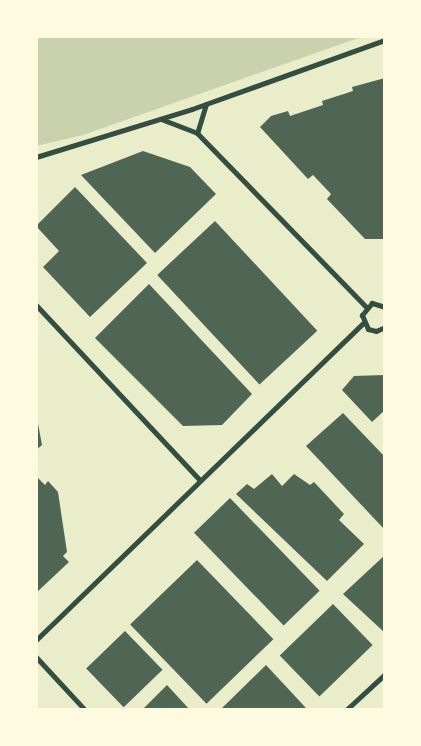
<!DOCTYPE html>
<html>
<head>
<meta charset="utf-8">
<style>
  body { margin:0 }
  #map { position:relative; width:421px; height:746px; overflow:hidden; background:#e9edc9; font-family:"Source Sans 3",sans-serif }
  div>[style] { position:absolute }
  .green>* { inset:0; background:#cad2ad }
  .building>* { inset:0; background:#4f6655; transform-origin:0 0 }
  .minor>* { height:5px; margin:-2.5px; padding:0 2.5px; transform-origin:2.5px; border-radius:2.5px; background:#344e41 }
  span { translate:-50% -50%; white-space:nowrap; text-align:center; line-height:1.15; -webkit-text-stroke:4px #fefae0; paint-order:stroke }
  .frame { position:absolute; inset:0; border:38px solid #fefae0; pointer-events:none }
</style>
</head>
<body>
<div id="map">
  <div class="green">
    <div style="clip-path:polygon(36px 36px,364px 36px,83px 135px,36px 146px)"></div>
  </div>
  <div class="building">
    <div style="clip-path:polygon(385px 78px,385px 239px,365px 239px,327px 199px,331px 194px,313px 175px,308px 179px,260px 127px,271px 116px,288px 111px,290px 116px,323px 105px,322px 101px,353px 91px,352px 87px)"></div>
    <div style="clip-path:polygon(143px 151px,190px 167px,216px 194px,155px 253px,81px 175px)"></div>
    <div style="clip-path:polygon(75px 187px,147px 263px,90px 317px,43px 267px,59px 251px,36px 226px)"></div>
    <div style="left:215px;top:221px;width:150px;height:79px;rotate:47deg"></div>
    <div style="clip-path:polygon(149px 284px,252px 394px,222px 425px,183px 426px,95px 338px)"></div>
    <div style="clip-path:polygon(385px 375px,385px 410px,372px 422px,342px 390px,354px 376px)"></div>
    <div style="clip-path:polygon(36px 413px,42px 445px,36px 450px)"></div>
    <div style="clip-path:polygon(343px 413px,385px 457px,385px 530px,306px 446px)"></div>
    <div style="clip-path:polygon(272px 474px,282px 486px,294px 474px,310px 485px,314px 482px,344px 514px,339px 520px,364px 544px,327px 581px,236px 494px,247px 484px,254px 489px)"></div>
    <div style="clip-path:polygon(36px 476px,45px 485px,48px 481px,58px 492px,67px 552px,63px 556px,69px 562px,36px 593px)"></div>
    <div style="left:230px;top:498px;width:129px;height:50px;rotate:46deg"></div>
    <div style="clip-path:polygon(385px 555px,385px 633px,343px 594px)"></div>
    <div style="left:197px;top:560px;width:110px;height:93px;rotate:46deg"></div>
    <div style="left:333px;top:604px;width:57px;height:74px;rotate:46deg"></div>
    <div style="left:125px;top:631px;width:54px;height:54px;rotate:46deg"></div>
    <div style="clip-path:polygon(266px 665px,306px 708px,220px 710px)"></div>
    <div style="clip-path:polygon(167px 685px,190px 710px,142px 710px)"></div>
  </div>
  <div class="minor">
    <div style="left:206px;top:104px;width:30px;rotate:107deg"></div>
    <div style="left:197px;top:133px;width:243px;rotate:45.8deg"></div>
    <div style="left:161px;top:119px;width:39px;rotate:21deg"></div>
    <div style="left:36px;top:157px;width:163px;rotate:-17.1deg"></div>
    <div style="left:192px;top:109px;width:205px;rotate:-19.7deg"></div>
    <div style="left:36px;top:305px;width:240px;rotate:46.9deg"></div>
    <div style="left:385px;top:307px;width:14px;rotate:-163deg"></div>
    <div style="left:372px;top:303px;width:16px;rotate:130deg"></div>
    <div style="left:362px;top:315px;width:15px;rotate:67deg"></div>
    <div style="left:368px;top:329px;width:8px;rotate:14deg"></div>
    <div style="left:376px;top:331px;width:10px;rotate:-24deg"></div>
    <div style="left:36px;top:640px;width:455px;rotate:-44.1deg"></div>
    <div style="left:36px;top:657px;width:72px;rotate:47.2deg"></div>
    <div style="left:346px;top:710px;width:53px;rotate:-42.7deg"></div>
  </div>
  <div class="frame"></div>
</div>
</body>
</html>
